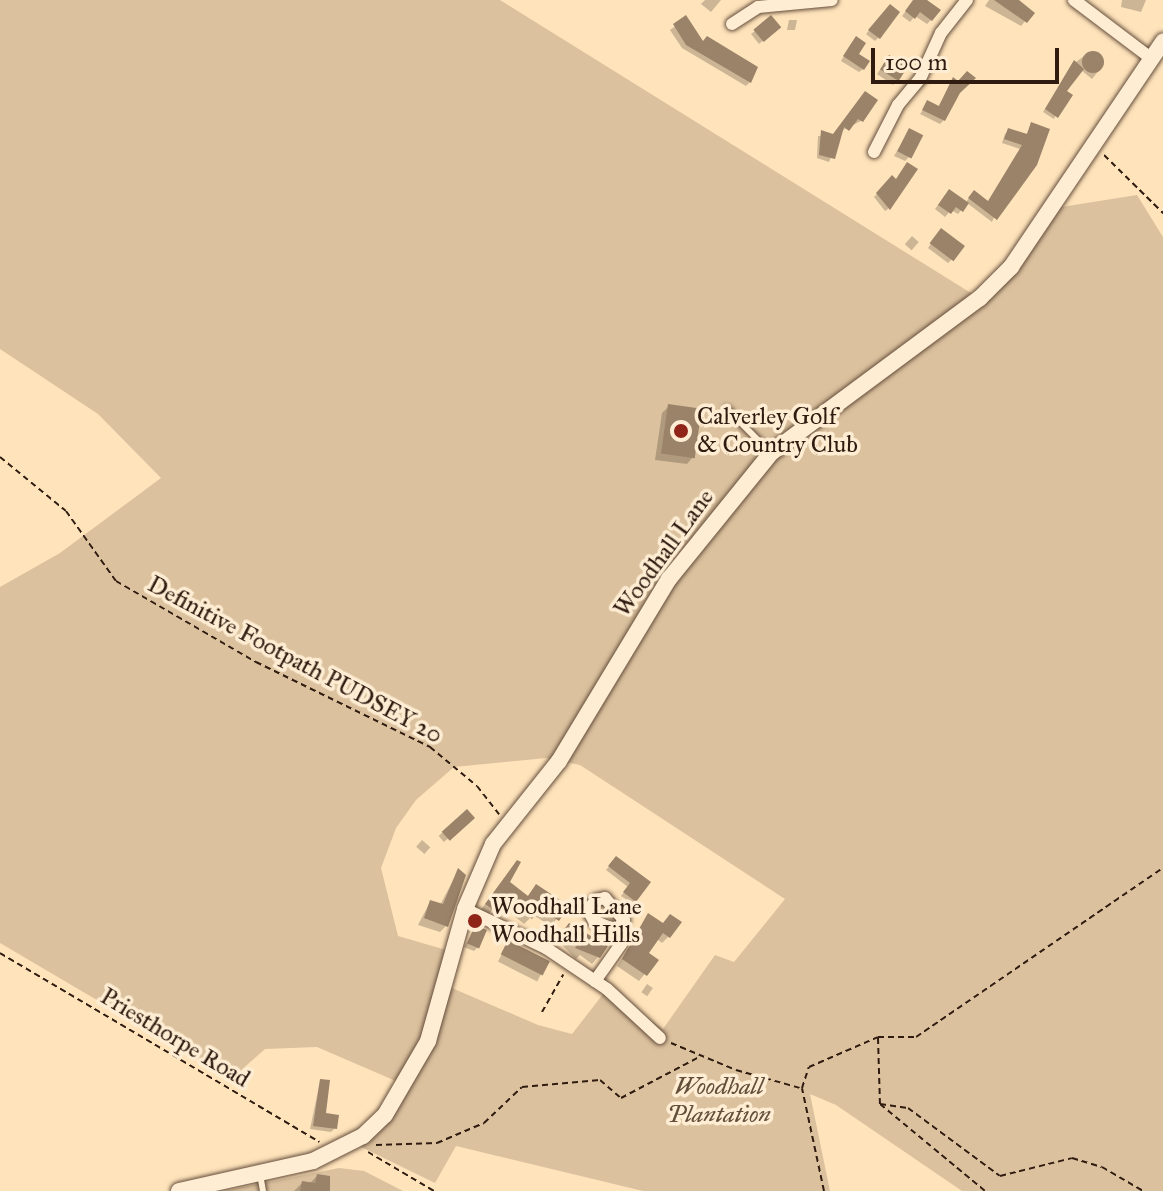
<!DOCTYPE html>
<html>
<head>
<meta charset="utf-8">
<style>
  body { margin:0 }
  #map { position:relative; width:1163px; height:1191px; overflow:hidden; background:#fee3bb; font-family:"IM FELL Great Primer",serif }
  div>[style] { position:absolute }
  .green>* { inset:0; background:#dbc19e }
  .shadow>* { inset:0; background:#0003; transform-origin:0 0 }
  .building>* { inset:0; background:#9b8369; transform-origin:0 0 }
  .round { border-radius:50% }
  .path>* { height:2px; margin-top:-1px; transform-origin:0; background:repeating-linear-gradient(90deg,#301b10 0 6px,transparent 0 10px) }
  .roads { filter:drop-shadow(0 0 2px #644d3b) drop-shadow(0 0 2px #644d3b) }
  .service>* { height:6px; margin:-3px; padding:0 3px; transform-origin:3px; border-radius:3px; background:#feedd3 }
  .minor>* { height:12px; margin:-6px; padding:0 6px; transform-origin:6px; border-radius:6px; background:#feedd3 }
  .tertiary>* { height:16px; margin:-8px; padding:0 8px; transform-origin:8px; border-radius:8px; background:#feedd3 }
  .dots>* { width:22px; height:22px; translate:-50% -50%; box-sizing:border-box; border:4px solid #feedd3; border-radius:50% }
  span { translate:-50% -50%; white-space:nowrap; text-align:center; line-height:1.15; -webkit-text-stroke:7px #feedd3; paint-order:stroke }
  .poi-label { font-size:24px; color:#301b10 }
  .left { translate:0 -50%; text-align:left }
  .street-label { font-size:24px; color:#301b10 }
  .park-label { font-size:24px; color:#634d3b; font-style:italic }
  .scale { position:absolute; left:871px; top:48px; width:188px; height:36px; box-sizing:border-box; border:4px solid #301b10; border-top:0; padding-left:10px; font-size:24px; line-height:28px; white-space:nowrap; color:#301b10; -webkit-text-stroke:6px #feedd3; paint-order:stroke }
</style>
</head>
<body>
<div id="map">
  <div class="green">
    <div style="clip-path:polygon(evenodd,0 0,500px 0,979px 298px,1055px 208px,1137px 195px,1163px 237px,1163px 1191px,962px 1191px,836px 1105px,810px 1094px,830px 1191px,643px 1191px,456px 1146px,435px 1183px,353px 1143px,405px 1085px,317px 1047px,265px 1049px,231px 1079px,0 943px,0 587px,60px 553px,161px 478px,98px 414px,0 349px,0 0,546px 758px,580px 765px,785px 899px,734px 962px,715px 955px,663px 1029px,607px 989px,572px 1034px,538px 1025px,445px 985px,453px 952px,398px 936px,381px 868px,396px 828px,416px 800px,454px 767px,546px 758px)"></div>
    <div style="clip-path:polygon(339px 1168px,364px 1171px,403px 1191px,224px 1191px)"></div>
  </div>
  <div class="shadow">
    <div style="clip-path:polygon(705px 0,721px 0,711px 12px,701px 4px)"></div>
    <div style="clip-path:polygon(914px 0,924px 0,931px 20px,927px 24px,915px 16px,910px 22px,902px 16px)"></div>
    <div style="clip-path:polygon(989px 0,1015px 0,1032px 13px,1021px 26px,985px 6px)"></div>
    <div style="clip-path:polygon(1122px 0,1146px 0,1141px 12px,1121px 7px)"></div>
    <div style="clip-path:polygon(890px 6px,878px 38px,875px 41px,866px 34px)"></div>
    <div style="clip-path:polygon(686px 18px,702px 43px,750px 82px,746px 86px,682px 48px,670px 30px)"></div>
    <div style="clip-path:polygon(789px 20px,797px 20px,795px 30px,787px 30px)"></div>
    <div style="clip-path:polygon(779px 26px,759px 44px,751px 34px,755px 31px)"></div>
    <div style="clip-path:polygon(852px 42px,863px 69px,859px 72px,841px 61px)"></div>
    <div style="clip-path:polygon(1089px 52px,1104px 64px,1092px 79px,1081px 70px,1064px 92px,1054px 119px,1043px 112px,1071px 66px)"></div>
    <div style="clip-path:polygon(886px 61px,897px 81px,893px 85px,877px 74px)"></div>
    <div style="clip-path:polygon(953px 80px,958px 92px,944px 120px,940px 124px,920px 114px,928px 102px,938px 107px)"></div>
    <div style="clip-path:polygon(862px 98px,861px 121px,841px 131px,829px 162px,817px 158px,818px 136px,833px 136px)"></div>
    <div style="clip-path:polygon(1032px 125px,992px 222px,967px 203px,958px 214px,951px 210px,945px 217px,935px 209px,945px 195px,965px 203px,970px 197px,988px 203px,1020px 149px,1002px 143px,1005px 134px,1009px 130px,1025px 136px)"></div>
    <div style="clip-path:polygon(909px 131px,909px 157px,905px 161px,894px 156px)"></div>
    <div style="clip-path:polygon(915px 170px,888px 209px,885px 211px,874px 197px,892px 178px,895px 182px)"></div>
    <div style="clip-path:polygon(937px 235px,952px 259px,948px 263px,928px 248px)"></div>
    <div style="left:912px;top:236px;width:9px;height:11px;rotate:41deg"></div>
    <div style="clip-path:polygon(668px 407px,693px 457px,687px 464px,655px 460px,662px 413px)"></div>
    <div style="left:467px;top:812px;width:8px;height:37px;rotate:50deg"></div>
    <div style="left:422px;top:840px;width:11px;height:9px;rotate:41deg"></div>
    <div style="clip-path:polygon(517px 862px,508px 883px,527px 897px,536px 887px,566px 907px,551px 926px,533px 915px,524px 924px,498px 903px,487px 916px,480px 911px)"></div>
    <div style="clip-path:polygon(613px 862px,648px 882px,632px 903px,621px 896px,628px 887px,606px 870px)"></div>
    <div style="clip-path:polygon(458px 871px,446px 926px,440px 932px,418px 925px,430px 902px,440px 905px)"></div>
    <div style="clip-path:polygon(649px 916px,669px 936px,662px 943px,657px 939px,646px 954px,656px 960px,639px 981px,617px 966px)"></div>
    <div style="clip-path:polygon(475px 927px,478px 947px,474px 951px,464px 947px)"></div>
    <div style="clip-path:polygon(563px 932px,598px 957px,592px 964px,580px 955px,576px 959px,557px 940px)"></div>
    <div style="left:508px;top:942px;width:44px;height:22px;rotate:27deg"></div>
    <div style="left:647px;top:984px;width:7px;height:10px;rotate:34deg"></div>
    <div style="clip-path:polygon(320px 1081px,324px 1115px,335px 1128px,331px 1132px,310px 1129px)"></div>
    <div style="clip-path:polygon(317px 1176px,326px 1191px,294px 1191px,302px 1183px,309px 1184px)"></div>
  </div>
  <div class="building">
    <div style="clip-path:polygon(913px 0,927px 0,941px 10px,932px 21px,920px 12px,915px 19px,905px 11px)"></div>
    <div style="clip-path:polygon(994px 0,1019px 0,1035px 13px,1027px 23px)"></div>
    <div style="clip-path:polygon(890px 4px,900px 12px,880px 39px,868px 30px)"></div>
    <div style="clip-path:polygon(686px 15px,703px 41px,707px 36px,758px 67px,751px 83px,686px 45px,673px 24px)"></div>
    <div style="left:771px;top:15px;width:16px;height:23px;rotate:50deg"></div>
    <div style="clip-path:polygon(856px 36px,866px 43px,859px 54px,870px 61px,864px 70px,843px 56px)"></div>
    <div class="round" style="left:1082px;top:51px;width:22px;height:22px"></div>
    <div style="left:889px;top:55px;width:22px;height:17px;rotate:32deg"></div>
    <div style="clip-path:polygon(1074px 60px,1084px 69px,1067px 91px,1073px 95px,1058px 118px,1045px 109px)"></div>
    <div style="clip-path:polygon(967px 71px,976px 78px,960px 93px,945px 121px,922px 110px,927px 100px,939px 106px,953px 77px,958px 81px)"></div>
    <div style="clip-path:polygon(865px 91px,878px 100px,863px 122px,858px 119px,849px 131px,844px 127px,835px 159px,819px 155px,821px 130px,833px 134px)"></div>
    <div style="clip-path:polygon(1031px 122px,1050px 129px,1037px 165px,997px 220px,968px 198px,974px 190px,988px 201px,1022px 145px,1004px 139px,1008px 128px,1027px 134px)"></div>
    <div style="left:909px;top:128px;width:16px;height:26px;rotate:27deg"></div>
    <div style="clip-path:polygon(907px 162px,918px 169px,890px 210px,876px 193px,892px 175px,896px 179px)"></div>
    <div style="clip-path:polygon(949px 189px,969px 203px,963px 212px,956px 207px,951px 214px,938px 205px)"></div>
    <div style="left:941px;top:228px;width:30px;height:19px;rotate:37deg"></div>
    <div style="left:668px;top:404px;width:34px;height:50px;rotate:8deg"></div>
    <div style="left:467px;top:809px;width:12px;height:34px;rotate:48deg"></div>
    <div style="clip-path:polygon(616px 856px,651px 882px,636px 902px,623px 892px,630px 883px,608px 866px)"></div>
    <div style="clip-path:polygon(517px 860px,521px 862px,510px 882px,528px 896px,536px 884px,569px 906px,559px 921px,541px 909px,532px 919px,505px 897px,495px 911px,485px 904px)"></div>
    <div style="clip-path:polygon(458px 868px,466px 875px,448px 927px,424px 918px,430px 900px,443px 904px)"></div>
    <div style="clip-path:polygon(648px 913px,663px 923px,670px 914px,682px 922px,670px 938px,663px 933px,649px 953px,659px 960px,647px 976px,622px 959px)"></div>
    <div style="clip-path:polygon(569px 923px,608px 946px,600px 958px,575px 948px,578px 944px,562px 932px)"></div>
    <div style="left:475px;top:925px;width:13px;height:20px;rotate:23deg"></div>
    <div style="left:508px;top:940px;width:47px;height:16px;rotate:27deg"></div>
    <div style="clip-path:polygon(320px 1079px,330px 1080px,326px 1113px,339px 1115px,337px 1129px,313px 1126px)"></div>
    <div style="clip-path:polygon(317px 1174px,330px 1176px,330px 1191px,300px 1191px,302px 1181px,315px 1183px)"></div>
  </div>
  <div class="path">
    <div style="left:1104px;top:155px;width:83px;rotate:44.5deg"></div>
    <div style="left:0;top:457px;width:85px;rotate:39.3deg"></div>
    <div style="left:66px;top:511px;width:86px;rotate:54.5deg"></div>
    <div style="left:116px;top:581px;width:162px;rotate:30.1deg"></div>
    <div style="left:256px;top:662px;width:194px;rotate:26deg"></div>
    <div style="left:430px;top:747px;width:61px;rotate:39.7deg"></div>
    <div style="left:477px;top:786px;width:36px;rotate:52deg"></div>
    <div style="left:0;top:953px;width:371px;rotate:30.6deg"></div>
    <div style="left:542px;top:1012px;width:43px;rotate:-60.4deg"></div>
    <div style="left:878px;top:1038px;width:66px;rotate:88.3deg"></div>
    <div style="left:880px;top:1104px;width:136px;rotate:39.6deg"></div>
    <div style="left:671px;top:1043px;width:70px;rotate:22.6deg"></div>
    <div style="left:736px;top:1070px;width:66px;rotate:15.7deg"></div>
    <div style="left:880px;top:1104px;width:28px;rotate:8deg"></div>
    <div style="left:908px;top:1108px;width:114px;rotate:36.5deg"></div>
    <div style="left:1000px;top:1176px;width:74px;rotate:-14deg"></div>
    <div style="left:1072px;top:1158px;width:31px;rotate:17deg"></div>
    <div style="left:1102px;top:1167px;width:48px;rotate:30.3deg"></div>
    <div style="left:376px;top:1145px;width:61px;rotate:-1.9deg"></div>
    <div style="left:437px;top:1143px;width:51px;rotate:-23.1deg"></div>
    <div style="left:484px;top:1123px;width:52px;rotate:-43.5deg"></div>
    <div style="left:522px;top:1087px;width:78px;rotate:-5.1deg"></div>
    <div style="left:600px;top:1080px;width:28px;rotate:41deg"></div>
    <div style="left:621px;top:1098px;width:88px;rotate:-27.7deg"></div>
    <div style="left:368px;top:1152px;width:77px;rotate:30.6deg"></div>
    <div style="left:824px;top:1191px;width:105px;rotate:-102.1deg"></div>
    <div style="left:802px;top:1088px;width:22px;rotate:-72deg"></div>
    <div style="left:809px;top:1067px;width:75px;rotate:-23.5deg"></div>
    <div style="left:878px;top:1037px;width:38px"></div>
    <div style="left:916px;top:1037px;width:299px;rotate:-34.4deg"></div>
  </div>
  <div class="roads">
    <div class="service">
      <div style="left:727px;top:409px;width:59px;rotate:45deg"></div>
      <div style="left:260px;top:1174px;width:17px;rotate:80deg"></div>
    </div>
    <div class="minor">
      <div style="left:1074px;top:0;width:98px;rotate:37.1deg"></div>
      <div style="left:732px;top:24px;width:31px;rotate:-33deg"></div>
      <div style="left:758px;top:7px;width:74px;rotate:-5.4deg"></div>
      <div style="left:874px;top:152px;width:53px;rotate:-62.9deg"></div>
      <div style="left:898px;top:105px;width:34px;rotate:-50deg"></div>
      <div style="left:920px;top:79px;width:51px;rotate:-65.5deg"></div>
      <div style="left:941px;top:33px;width:42px;rotate:-51.8deg"></div>
      <div style="left:465px;top:909px;width:90px;rotate:25.7deg"></div>
      <div style="left:546px;top:948px;width:73px;rotate:33.9deg"></div>
      <div style="left:607px;top:989px;width:72px;rotate:42.8deg"></div>
      <div style="left:595px;top:981px;width:45px;rotate:-54.9deg"></div>
      <div style="left:621px;top:944px;width:14px;rotate:-107deg"></div>
      <div style="left:617px;top:931px;width:13px;rotate:-58deg"></div>
      <div style="left:624px;top:920px;width:29px;rotate:-131deg"></div>
      <div style="left:605px;top:898px;width:9px;rotate:167deg"></div>
      <div style="left:596px;top:900px;width:13px;rotate:129deg"></div>
      <div style="left:588px;top:910px;width:13px;rotate:61deg"></div>
      <div style="left:594px;top:921px;width:25px;rotate:23deg"></div>
    </div>
    <div class="tertiary">
      <div style="left:179px;top:1191px;width:137px;rotate:-12.6deg"></div>
      <div style="left:313px;top:1161px;width:56px;rotate:-26.6deg"></div>
      <div style="left:363px;top:1136px;width:30px;rotate:-44deg"></div>
      <div style="left:385px;top:1115px;width:86px;rotate:-59.8deg"></div>
      <div style="left:428px;top:1041px;width:137px;rotate:-74.3deg"></div>
      <div style="left:465px;top:909px;width:71px;rotate:-66.7deg"></div>
      <div style="left:493px;top:844px;width:106px;rotate:-51.5deg"></div>
      <div style="left:559px;top:761px;width:213px;rotate:-58.9deg"></div>
      <div style="left:669px;top:579px;width:162px;rotate:-51deg"></div>
      <div style="left:771px;top:453px;width:260px;rotate:-36.6deg"></div>
      <div style="left:980px;top:298px;width:44px;rotate:-45deg"></div>
      <div style="left:1011px;top:267px;width:272px;rotate:-56deg"></div>
    </div>
  </div>
  <div class="dots">
    <div style="left:681px;top:431px;background:#8f2418"></div>
    <div style="left:475px;top:921px;background:#8f2418"></div>
  </div>
  <div class="poi-label">
    <span class="left" style="left:697px;top:431px">Calverley Golf<br>&amp; Country Club</span>
    <span class="left" style="left:491px;top:921px">Woodhall Lane<br>Woodhall Hills</span>
  </div>
  <div class="street-label">
    <span style="left:664px;top:553px;rotate:-54deg">Woodhall Lane</span>
    <span style="left:295px;top:660px;rotate:28deg">Definitive Footpath PUDSEY 20</span>
    <span style="left:175px;top:1038px;rotate:31deg">Priesthorpe Road</span>
  </div>
  <div class="park-label">
    <span style="left:719px;top:1101px">Woodhall<br>Plantation</span>
  </div>
  <div class="scale">100 m</div>
</div>
</body>
</html>
